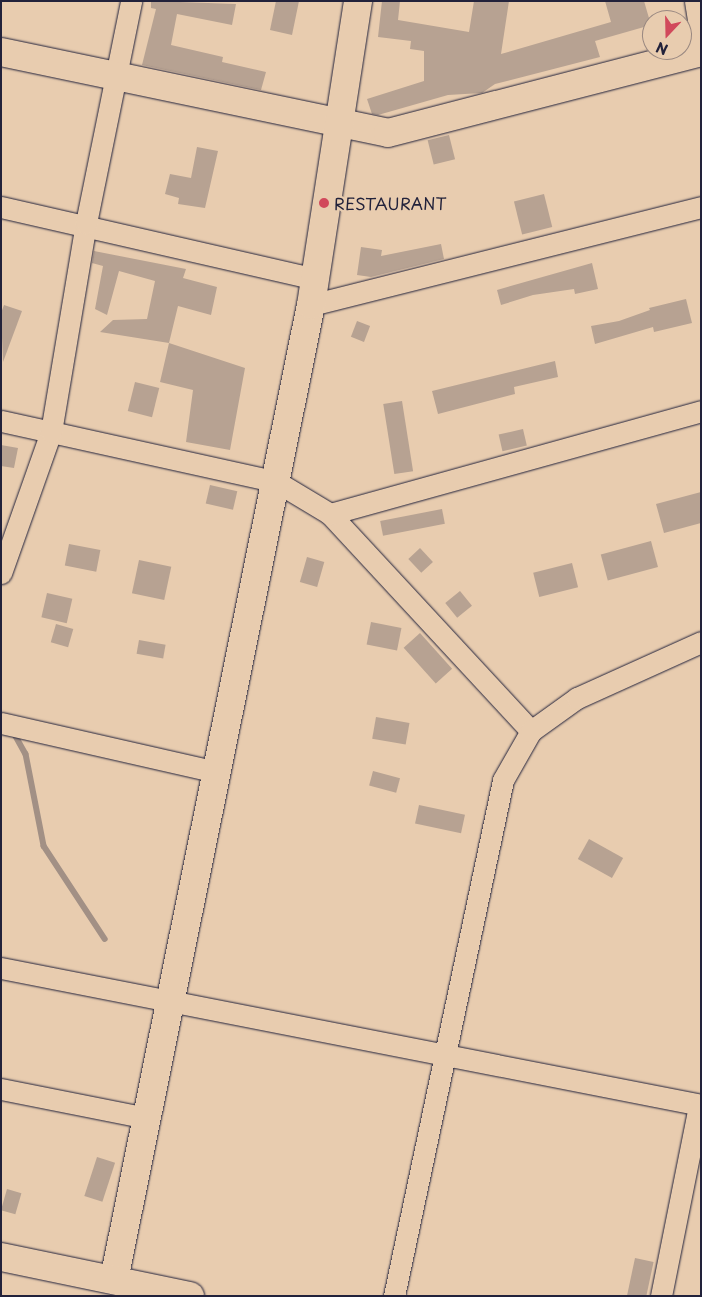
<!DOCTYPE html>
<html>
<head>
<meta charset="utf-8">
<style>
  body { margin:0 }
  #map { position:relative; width:702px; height:1297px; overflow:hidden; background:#e8ccaf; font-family:"Playpen Sans",sans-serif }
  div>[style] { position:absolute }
  .stream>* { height:5.5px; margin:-2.75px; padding:0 2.75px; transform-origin:2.75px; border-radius:2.75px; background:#a29085 }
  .building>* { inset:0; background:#b7a292; transform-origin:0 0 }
  .roads { filter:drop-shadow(0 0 1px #22223b) drop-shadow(0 0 1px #22223b) }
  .street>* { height:21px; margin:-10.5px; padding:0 10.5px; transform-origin:10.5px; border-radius:10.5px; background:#e8ccaf }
  .secondary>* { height:28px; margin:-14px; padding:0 14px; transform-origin:14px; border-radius:14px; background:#e8ccaf }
  .highway>* { height:28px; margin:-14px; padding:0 14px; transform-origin:14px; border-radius:14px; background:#e8ccaf }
  .dots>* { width:14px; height:14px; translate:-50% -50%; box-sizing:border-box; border:2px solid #e8ccaf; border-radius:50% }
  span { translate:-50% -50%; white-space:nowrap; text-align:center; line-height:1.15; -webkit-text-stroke:4.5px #e8ccaf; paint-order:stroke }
  .poi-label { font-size:16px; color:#22223b }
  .left { translate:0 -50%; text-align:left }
  .frame { position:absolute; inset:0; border:2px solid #22223b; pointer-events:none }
  .north { position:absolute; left:642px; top:10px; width:50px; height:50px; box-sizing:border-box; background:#e8ccaf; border:1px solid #998881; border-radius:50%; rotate:201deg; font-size:14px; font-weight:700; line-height:20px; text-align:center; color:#22223b }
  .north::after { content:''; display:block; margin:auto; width:18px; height:22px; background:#d1495b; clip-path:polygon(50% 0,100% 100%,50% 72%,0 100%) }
</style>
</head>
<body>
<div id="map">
  <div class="stream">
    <div style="left:13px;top:731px;width:26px;rotate:61deg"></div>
    <div style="left:26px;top:754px;width:94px;rotate:78.9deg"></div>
    <div style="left:44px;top:846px;width:111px;rotate:56.7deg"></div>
  </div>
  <div class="building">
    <div style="clip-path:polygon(151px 1px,236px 4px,232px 25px,177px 14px,171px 45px,223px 57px,222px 62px,266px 72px,261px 90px,142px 65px,156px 9px,151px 8px)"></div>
    <div style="clip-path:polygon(276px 1px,299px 1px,292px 35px,270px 30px)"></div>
    <div style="clip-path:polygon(382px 1px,400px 1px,398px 20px,469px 32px,474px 1px,509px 1px,501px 54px,611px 22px,605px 1px,644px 1px,651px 25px,595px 41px,600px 57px,495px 84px,482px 93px,448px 95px,378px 115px,372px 114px,367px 99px,424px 81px,424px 51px,410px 49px,411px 41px,378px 37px)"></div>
    <div style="left:449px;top:135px;width:25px;height:22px;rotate:76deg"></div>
    <div style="clip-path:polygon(197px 147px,218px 151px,205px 208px,178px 204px,179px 198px,165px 194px,170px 174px,191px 178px)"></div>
    <div style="left:544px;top:194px;width:34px;height:31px;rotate:76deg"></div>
    <div style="clip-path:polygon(441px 244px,444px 259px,371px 277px,357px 275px,361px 247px,382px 250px,381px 256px)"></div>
    <div style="clip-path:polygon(94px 251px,186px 269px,183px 278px,217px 287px,211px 315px,178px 306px,169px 343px,100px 332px,113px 320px,147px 319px,155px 281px,119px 271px,107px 315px,95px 309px,103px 266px,92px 263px)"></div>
    <div style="clip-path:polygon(592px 263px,598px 289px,575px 294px,574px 289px,533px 295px,501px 305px,497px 290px)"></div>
    <div style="clip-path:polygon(686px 299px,692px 323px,654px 332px,653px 327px,595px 344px,591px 326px,619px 321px,650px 310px,649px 308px)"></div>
    <div style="clip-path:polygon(4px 305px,22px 311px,3px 362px,1px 313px)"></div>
    <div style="left:357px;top:321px;width:14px;height:17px;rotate:21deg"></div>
    <div style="clip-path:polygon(169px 343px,245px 368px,230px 450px,186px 442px,193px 390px,160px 382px)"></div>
    <div style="clip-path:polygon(555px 361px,558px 377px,514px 387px,515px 394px,438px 414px,432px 391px)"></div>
    <div style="left:135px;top:382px;width:25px;height:30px;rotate:14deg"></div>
    <div style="left:402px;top:401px;width:71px;height:19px;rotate:81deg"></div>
    <div style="left:523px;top:429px;width:17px;height:25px;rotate:77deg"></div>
    <div style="clip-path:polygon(1px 445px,18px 448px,14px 468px,1px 466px)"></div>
    <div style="left:210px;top:485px;width:28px;height:19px;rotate:13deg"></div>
    <div style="clip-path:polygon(701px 492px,701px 523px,664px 533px,656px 504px)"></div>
    <div style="left:442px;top:509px;width:15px;height:63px;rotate:79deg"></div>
    <div style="left:651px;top:541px;width:27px;height:52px;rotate:75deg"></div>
    <div style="left:69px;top:544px;width:32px;height:22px;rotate:11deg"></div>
    <div style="left:420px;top:548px;width:19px;height:16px;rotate:47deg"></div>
    <div style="left:307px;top:557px;width:18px;height:26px;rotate:16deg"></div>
    <div style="left:139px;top:560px;width:33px;height:34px;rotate:12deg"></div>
    <div style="left:572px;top:563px;width:25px;height:40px;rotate:76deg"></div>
    <div style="left:460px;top:591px;width:19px;height:19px;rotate:51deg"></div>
    <div style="left:47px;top:593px;width:26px;height:25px;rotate:13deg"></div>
    <div style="left:371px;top:622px;width:31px;height:23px;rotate:11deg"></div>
    <div style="left:56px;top:624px;width:18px;height:19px;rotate:16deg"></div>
    <div style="left:420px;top:633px;width:48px;height:22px;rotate:48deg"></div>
    <div style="left:139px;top:640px;width:27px;height:14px;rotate:10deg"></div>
    <div style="left:376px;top:717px;width:34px;height:22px;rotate:10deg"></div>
    <div style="left:373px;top:771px;width:28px;height:15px;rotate:15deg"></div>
    <div style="left:419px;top:805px;width:47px;height:19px;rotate:12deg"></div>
    <div style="left:589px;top:839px;width:39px;height:23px;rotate:29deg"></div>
    <div style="left:97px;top:1157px;width:19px;height:41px;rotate:18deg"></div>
    <div style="left:7px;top:1189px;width:15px;height:22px;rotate:16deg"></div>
    <div style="left:635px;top:1258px;width:19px;height:39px;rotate:12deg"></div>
  </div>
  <div class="roads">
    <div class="street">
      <div style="left:695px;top:1px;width:38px;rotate:81deg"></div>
      <div style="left:1px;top:207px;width:323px;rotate:12.9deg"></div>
      <div style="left:311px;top:305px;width:402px;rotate:-14.1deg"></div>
      <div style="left:1px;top:421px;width:280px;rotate:12.4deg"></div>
      <div style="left:275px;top:481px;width:64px;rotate:31deg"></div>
      <div style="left:330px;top:514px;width:296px;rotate:47.2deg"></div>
      <div style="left:330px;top:514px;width:385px;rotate:-15.5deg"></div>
      <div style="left:1px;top:573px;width:150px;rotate:-70.5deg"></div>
      <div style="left:51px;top:432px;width:212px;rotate:-80.5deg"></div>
      <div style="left:86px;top:223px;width:227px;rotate:-78.5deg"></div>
      <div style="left:1px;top:723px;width:221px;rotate:12.8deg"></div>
      <div style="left:1px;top:968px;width:713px;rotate:11.07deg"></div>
      <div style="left:1px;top:1089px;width:149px;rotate:11.2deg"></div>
      <div style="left:394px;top:1296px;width:527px;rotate:-78.07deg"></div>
      <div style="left:503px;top:780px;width:56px;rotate:-60.3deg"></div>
      <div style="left:531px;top:731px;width:57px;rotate:-35.7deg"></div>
      <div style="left:577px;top:698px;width:136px;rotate:-24.3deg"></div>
      <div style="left:661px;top:1296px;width:194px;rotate:-78.7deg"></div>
    </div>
    <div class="secondary">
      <div style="left:1px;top:52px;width:395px;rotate:11.8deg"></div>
      <div style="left:388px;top:133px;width:323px;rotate:-14.5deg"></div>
      <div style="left:114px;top:1280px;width:995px;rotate:-78.58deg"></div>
      <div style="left:311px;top:305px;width:308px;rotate:-81.2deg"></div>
    </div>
    <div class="highway">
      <div style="left:1px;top:1257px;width:193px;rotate:11.7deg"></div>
    </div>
  </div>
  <div class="dots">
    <div style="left:324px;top:203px;background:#d1495b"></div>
  </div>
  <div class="poi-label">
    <span class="left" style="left:334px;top:203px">RESTAURANT</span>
  </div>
  <div class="frame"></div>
  <div class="north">N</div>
</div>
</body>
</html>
